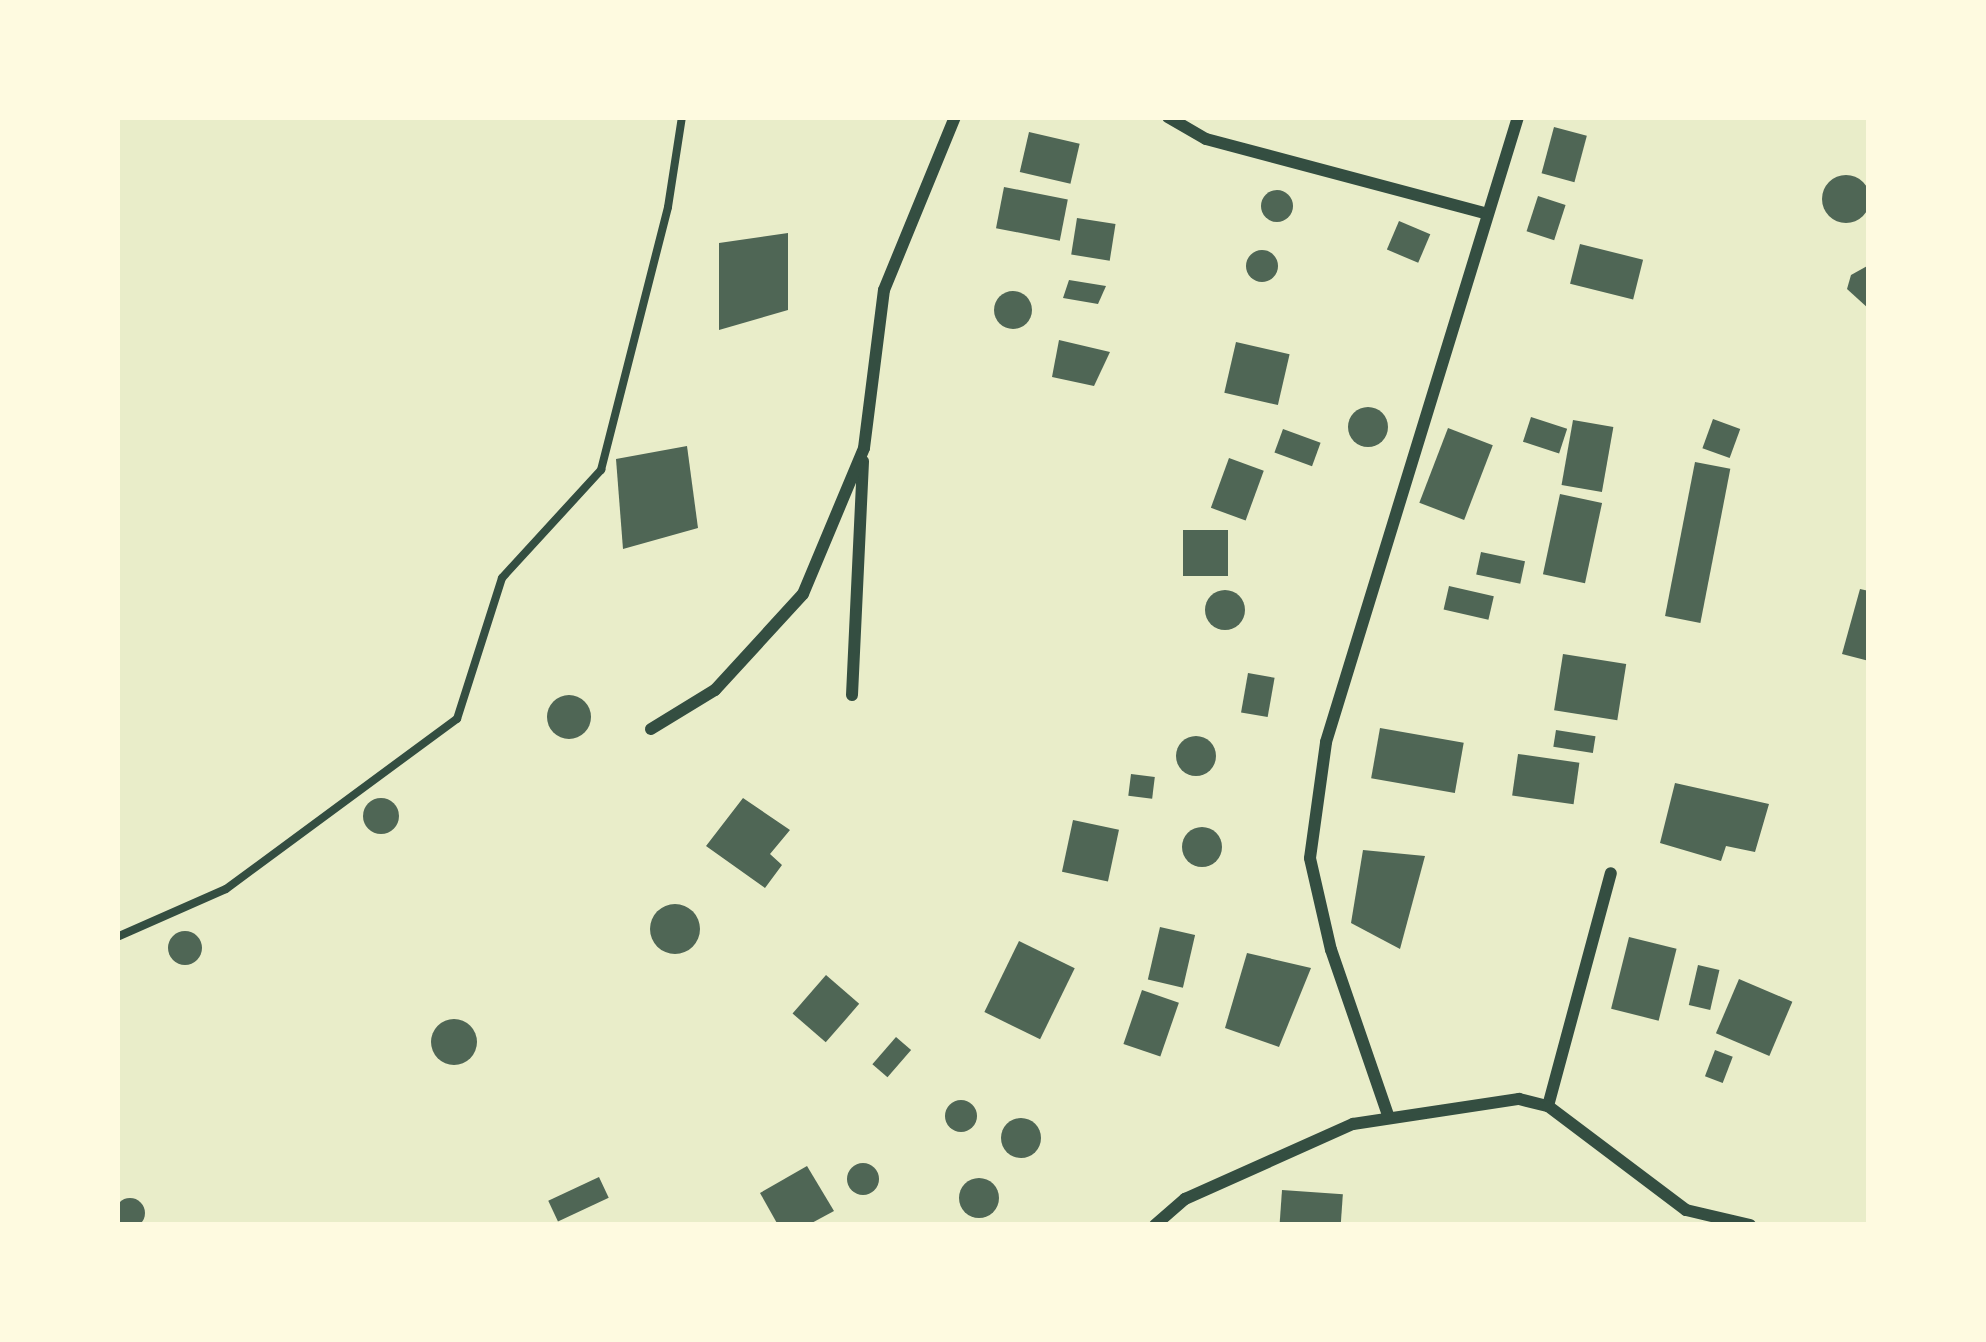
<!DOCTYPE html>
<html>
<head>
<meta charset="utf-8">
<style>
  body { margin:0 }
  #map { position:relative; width:1986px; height:1342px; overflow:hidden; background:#e9edc9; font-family:"Source Sans 3",sans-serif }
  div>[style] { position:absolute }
  .building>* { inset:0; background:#4f6655; transform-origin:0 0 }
  .round { border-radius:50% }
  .path>* { height:8px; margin:-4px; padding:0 4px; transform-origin:4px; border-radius:4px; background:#344e41 }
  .minor>* { height:12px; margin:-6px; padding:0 6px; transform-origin:6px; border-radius:6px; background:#344e41 }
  span { translate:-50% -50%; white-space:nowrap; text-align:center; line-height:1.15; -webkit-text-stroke:9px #fefae0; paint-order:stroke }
  .frame { position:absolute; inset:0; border:120px solid #fefae0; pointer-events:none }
</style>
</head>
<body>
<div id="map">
  <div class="building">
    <div style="left:1554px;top:127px;width:34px;height:48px;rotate:15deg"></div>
    <div style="left:1029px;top:132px;width:52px;height:41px;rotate:13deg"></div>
    <div class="round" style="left:1822px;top:175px;width:48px;height:48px"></div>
    <div style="left:1004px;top:187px;width:65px;height:42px;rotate:11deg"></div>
    <div class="round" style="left:1261px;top:190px;width:32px;height:32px"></div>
    <div style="left:1538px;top:196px;width:29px;height:37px;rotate:18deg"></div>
    <div style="left:1077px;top:218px;width:39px;height:37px;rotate:9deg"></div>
    <div style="left:1399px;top:221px;width:34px;height:31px;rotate:23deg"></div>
    <div style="clip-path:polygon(788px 233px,788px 310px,719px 330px,719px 243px)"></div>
    <div style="left:1580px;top:244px;width:65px;height:41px;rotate:14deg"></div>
    <div class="round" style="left:1246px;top:250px;width:32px;height:32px"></div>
    <div style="clip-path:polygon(1869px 265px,1869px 309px,1847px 289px,1851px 275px)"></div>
    <div style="clip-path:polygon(1069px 280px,1106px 286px,1098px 304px,1063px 298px)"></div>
    <div class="round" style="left:994px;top:291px;width:38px;height:38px"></div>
    <div style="clip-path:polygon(1059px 340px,1110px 352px,1094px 386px,1052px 377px)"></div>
    <div style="left:1236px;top:342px;width:55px;height:52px;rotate:13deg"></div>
    <div class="round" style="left:1348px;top:407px;width:40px;height:40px"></div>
    <div style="left:1531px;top:417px;width:38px;height:26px;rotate:18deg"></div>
    <div style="left:1713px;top:419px;width:29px;height:31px;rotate:20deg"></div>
    <div style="left:1573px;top:420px;width:41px;height:66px;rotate:10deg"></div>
    <div style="left:1448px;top:428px;width:48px;height:80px;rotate:21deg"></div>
    <div style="left:1283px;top:429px;width:40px;height:25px;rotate:20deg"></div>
    <div style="clip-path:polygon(687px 446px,698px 528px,623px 549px,616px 459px)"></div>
    <div style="left:1229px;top:458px;width:37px;height:53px;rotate:20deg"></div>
    <div style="left:1695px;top:462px;width:36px;height:157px;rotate:11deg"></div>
    <div style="left:1560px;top:494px;width:43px;height:82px;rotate:12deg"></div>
    <div style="left:1183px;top:530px;width:45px;height:46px"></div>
    <div style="left:1481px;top:552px;width:45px;height:23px;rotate:12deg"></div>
    <div style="left:1449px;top:586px;width:46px;height:24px;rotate:13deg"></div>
    <div style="clip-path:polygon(1860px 589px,1869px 591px,1869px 661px,1842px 654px)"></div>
    <div class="round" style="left:1205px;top:590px;width:40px;height:40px"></div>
    <div style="left:1563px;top:654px;width:64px;height:57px;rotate:9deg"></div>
    <div style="left:1248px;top:673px;width:27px;height:40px;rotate:10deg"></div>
    <div class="round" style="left:547px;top:695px;width:44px;height:44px"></div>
    <div style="left:1380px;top:728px;width:85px;height:51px;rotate:10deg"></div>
    <div style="left:1556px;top:730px;width:40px;height:17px;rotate:9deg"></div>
    <div class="round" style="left:1176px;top:736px;width:40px;height:40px"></div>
    <div style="left:1518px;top:754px;width:62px;height:42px;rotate:8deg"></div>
    <div style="left:1131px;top:774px;width:24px;height:22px;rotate:7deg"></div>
    <div style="clip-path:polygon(1675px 783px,1769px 804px,1755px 852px,1726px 846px,1721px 861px,1660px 843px)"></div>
    <div style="clip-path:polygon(743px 798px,790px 830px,770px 854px,782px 865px,765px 888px,706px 846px)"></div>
    <div class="round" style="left:363px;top:798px;width:36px;height:36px"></div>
    <div style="left:1073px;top:820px;width:47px;height:53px;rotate:12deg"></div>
    <div class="round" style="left:1182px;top:827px;width:40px;height:40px"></div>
    <div style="clip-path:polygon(1363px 850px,1425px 856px,1400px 949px,1351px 923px)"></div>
    <div class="round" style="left:650px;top:904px;width:50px;height:50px"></div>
    <div style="left:1160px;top:927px;width:36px;height:54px;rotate:13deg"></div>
    <div class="round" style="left:168px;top:931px;width:34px;height:34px"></div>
    <div style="left:1629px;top:937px;width:49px;height:74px;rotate:14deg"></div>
    <div style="left:1019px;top:941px;width:62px;height:79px;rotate:26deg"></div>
    <div style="clip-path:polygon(1247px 953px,1311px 968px,1279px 1047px,1225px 1028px)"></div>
    <div style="left:1698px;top:965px;width:22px;height:41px;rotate:13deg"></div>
    <div style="left:826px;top:975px;width:44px;height:51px;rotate:41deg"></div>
    <div style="left:1739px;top:979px;width:58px;height:59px;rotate:23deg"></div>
    <div style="left:1142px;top:990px;width:39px;height:57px;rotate:19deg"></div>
    <div class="round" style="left:431px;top:1019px;width:46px;height:46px"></div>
    <div style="left:896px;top:1037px;width:20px;height:36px;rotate:41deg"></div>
    <div style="left:1715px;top:1050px;width:19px;height:28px;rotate:21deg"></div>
    <div class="round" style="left:945px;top:1100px;width:32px;height:32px"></div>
    <div class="round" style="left:1001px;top:1118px;width:40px;height:40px"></div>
    <div class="round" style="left:847px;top:1163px;width:32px;height:32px"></div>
    <div style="clip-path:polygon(807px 1166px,834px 1211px,808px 1225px,778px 1225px,760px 1193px)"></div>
    <div style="left:599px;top:1177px;width:23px;height:56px;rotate:65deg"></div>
    <div class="round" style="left:959px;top:1178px;width:40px;height:40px"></div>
    <div style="left:1282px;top:1190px;width:61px;height:35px;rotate:4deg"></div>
    <div class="round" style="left:115px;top:1198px;width:30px;height:30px"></div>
  </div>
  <div class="path">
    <div style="left:117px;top:937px;width:119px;rotate:-23.8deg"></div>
    <div style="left:226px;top:889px;width:287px;rotate:-36.4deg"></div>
    <div style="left:457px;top:719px;width:148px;rotate:-72.3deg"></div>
    <div style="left:502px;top:578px;width:147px;rotate:-47.5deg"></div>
    <div style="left:601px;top:470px;width:271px;rotate:-75.7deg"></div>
    <div style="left:668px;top:207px;width:91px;rotate:-81.2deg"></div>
  </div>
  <div class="minor">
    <div style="left:1168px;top:117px;width:44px;rotate:30.1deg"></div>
    <div style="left:1206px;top:139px;width:289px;rotate:14.9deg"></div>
    <div style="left:852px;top:695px;width:234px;rotate:-87.3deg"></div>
    <div style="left:651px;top:729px;width:75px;rotate:-31.4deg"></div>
    <div style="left:715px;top:690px;width:130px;rotate:-47.5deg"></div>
    <div style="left:803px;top:594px;width:158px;rotate:-67.3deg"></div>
    <div style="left:864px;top:448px;width:159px;rotate:-82.8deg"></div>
    <div style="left:884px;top:290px;width:187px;rotate:-67.7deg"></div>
    <div style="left:1548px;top:1106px;width:241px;rotate:-74.9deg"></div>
    <div style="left:1389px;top:1118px;width:178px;rotate:-109deg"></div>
    <div style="left:1331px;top:950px;width:94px;rotate:-102.9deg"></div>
    <div style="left:1310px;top:858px;width:117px;rotate:-82.1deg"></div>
    <div style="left:1326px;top:742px;width:654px;rotate:-72.92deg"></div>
    <div style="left:1155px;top:1225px;width:40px;rotate:-41deg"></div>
    <div style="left:1185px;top:1199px;width:184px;rotate:-24.1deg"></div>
    <div style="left:1353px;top:1124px;width:168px;rotate:-8.6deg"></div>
    <div style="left:1519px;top:1099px;width:30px;rotate:14deg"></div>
    <div style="left:1548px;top:1106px;width:173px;rotate:37deg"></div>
    <div style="left:1686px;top:1210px;width:66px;rotate:13.2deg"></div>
  </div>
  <div class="frame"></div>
</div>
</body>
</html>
